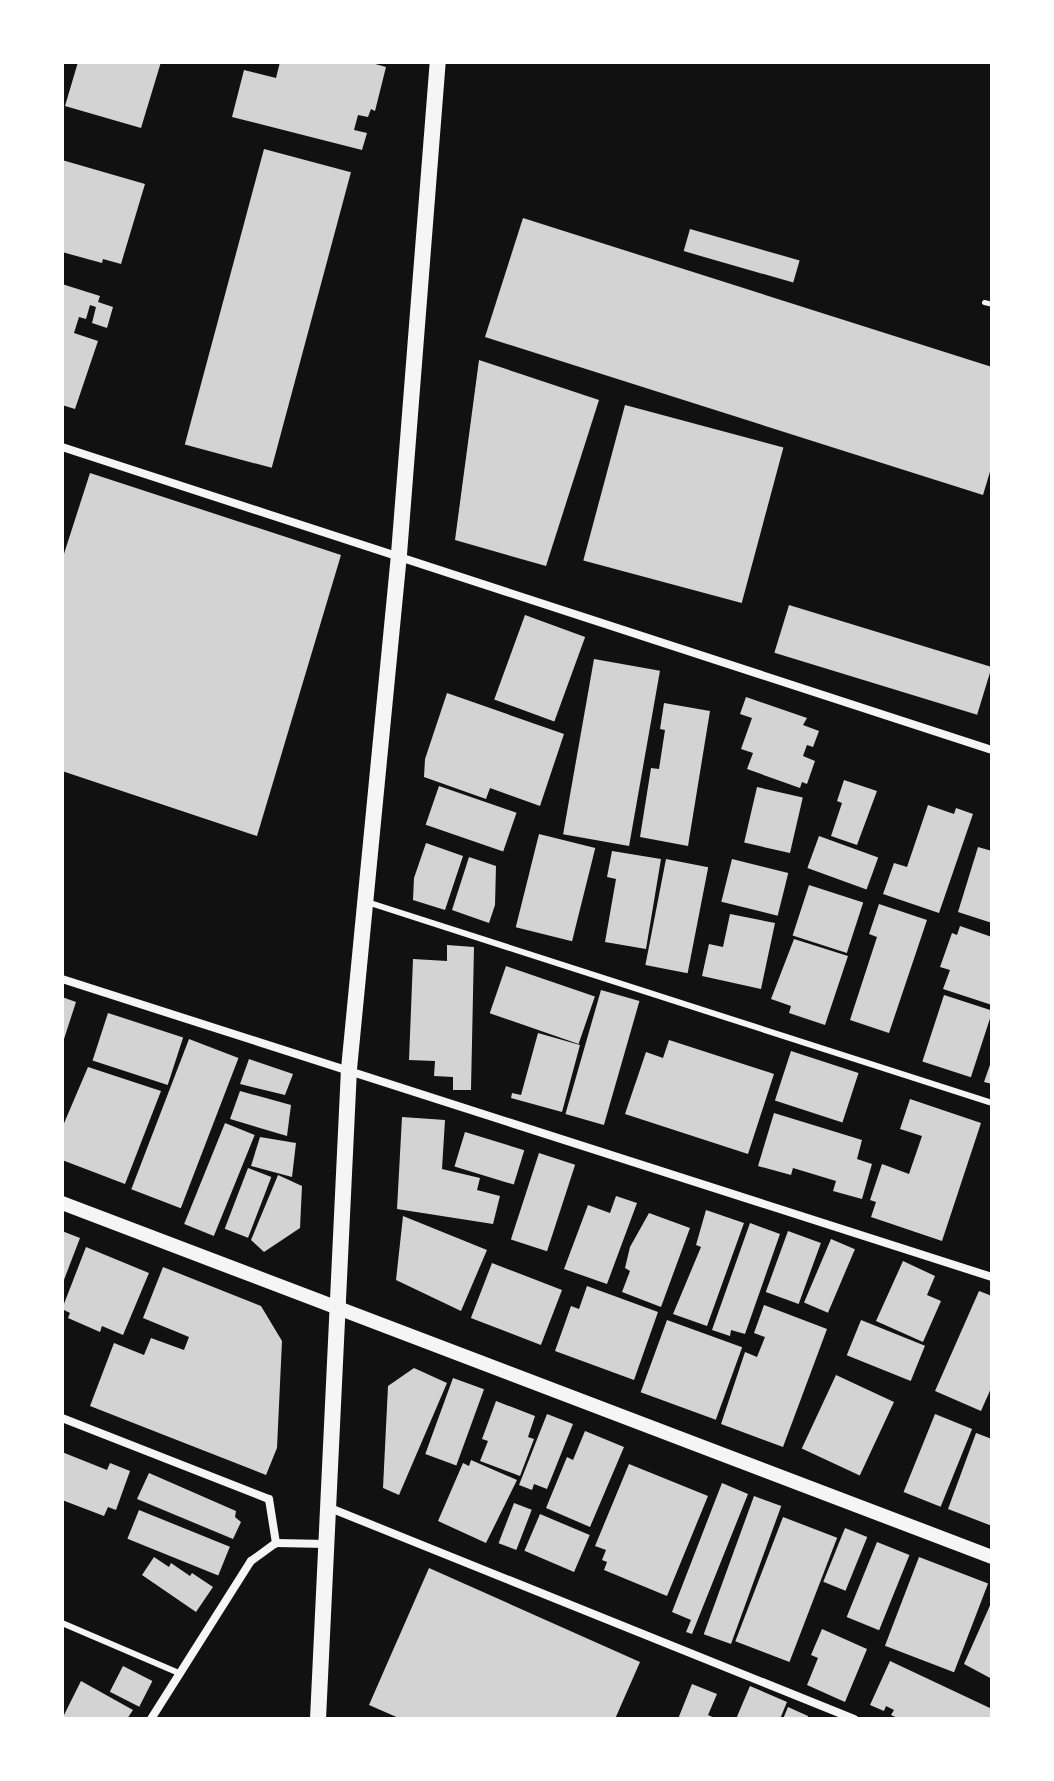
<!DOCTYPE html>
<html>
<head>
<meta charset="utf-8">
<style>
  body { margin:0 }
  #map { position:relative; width:1054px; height:1781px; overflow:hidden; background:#111; font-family:"Fira Sans Condensed",sans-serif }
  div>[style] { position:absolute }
  .building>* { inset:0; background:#d3d3d3; transform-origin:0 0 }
  .path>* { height:5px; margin:-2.5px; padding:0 2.5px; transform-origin:2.5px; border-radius:2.5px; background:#f5f5f5 }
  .service>* { height:6px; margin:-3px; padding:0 3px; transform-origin:3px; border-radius:3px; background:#f5f5f5 }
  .minor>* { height:8px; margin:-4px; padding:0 4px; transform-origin:4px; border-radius:4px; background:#f5f5f5 }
  .tertiary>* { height:14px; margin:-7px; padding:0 7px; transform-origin:7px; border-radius:7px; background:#f5f5f5 }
  .secondary>* { height:16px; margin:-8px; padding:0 8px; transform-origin:8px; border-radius:8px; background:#f5f5f5 }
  span { translate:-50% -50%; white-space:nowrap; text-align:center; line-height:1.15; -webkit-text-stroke:7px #fff; paint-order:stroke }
  .frame { position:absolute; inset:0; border:64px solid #fff; pointer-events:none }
</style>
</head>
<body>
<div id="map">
  <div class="building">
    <div style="clip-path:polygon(78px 62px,161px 62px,141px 128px,65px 106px)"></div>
    <div style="clip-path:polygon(280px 62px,368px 62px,386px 67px,375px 111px,371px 109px,368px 117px,358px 115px,354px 130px,367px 133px,362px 150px,232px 117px,244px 70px,276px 78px)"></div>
    <div style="left:264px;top:149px;width:90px;height:306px;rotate:15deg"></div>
    <div style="clip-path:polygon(62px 160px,145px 184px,121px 264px,103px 259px,102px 263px,62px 252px)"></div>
    <div style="clip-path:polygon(523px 218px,992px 367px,992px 465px,983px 495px,485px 337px)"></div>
    <div style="left:690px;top:229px;width:114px;height:23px;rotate:16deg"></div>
    <div style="clip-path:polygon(62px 284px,100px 296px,98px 302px,113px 307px,107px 328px,92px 323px,96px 307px,90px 305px,86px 319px,79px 317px,74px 333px,98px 341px,75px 409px,62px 405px)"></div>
    <div style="clip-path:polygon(479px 360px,599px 400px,546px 566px,455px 540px)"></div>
    <div style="left:625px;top:405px;width:164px;height:161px;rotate:15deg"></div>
    <div style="clip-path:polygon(90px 473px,341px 555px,257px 836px,62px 771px,62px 560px)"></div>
    <div style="left:789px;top:605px;width:212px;height:50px;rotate:17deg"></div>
    <div style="left:525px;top:615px;width:64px;height:90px;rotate:20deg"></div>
    <div style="left:594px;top:659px;width:67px;height:178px;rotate:10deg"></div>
    <div style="clip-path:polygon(447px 693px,564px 734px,540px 806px,490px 788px,486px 799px,424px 777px,425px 759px)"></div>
    <div style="clip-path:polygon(746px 697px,807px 718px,803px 725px,819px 731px,813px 747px,807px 745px,803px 756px,815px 761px,807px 784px,802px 782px,800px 788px,747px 769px,753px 753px,741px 749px,752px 718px,740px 714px)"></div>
    <div style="clip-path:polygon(664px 703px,710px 711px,688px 846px,640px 837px,651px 768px,659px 769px,665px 730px,660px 729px)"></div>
    <div style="clip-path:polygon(844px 780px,877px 791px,857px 845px,831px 836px,842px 803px,837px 801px)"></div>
    <div style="left:439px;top:786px;width:82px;height:41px;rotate:19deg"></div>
    <div style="left:757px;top:787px;width:47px;height:57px;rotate:13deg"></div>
    <div style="clip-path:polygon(928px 805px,954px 814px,956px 808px,973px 814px,939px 913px,883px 894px,894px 863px,907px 867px)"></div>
    <div style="left:539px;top:834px;width:58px;height:96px;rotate:14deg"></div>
    <div style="left:819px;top:836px;width:63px;height:34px;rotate:20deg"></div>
    <div style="clip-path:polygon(426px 843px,463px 856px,445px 910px,413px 900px,414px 878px)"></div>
    <div style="clip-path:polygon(978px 847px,992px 851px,992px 923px,958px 912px)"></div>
    <div style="clip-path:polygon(612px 851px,661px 859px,646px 949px,605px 942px,616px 879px,607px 877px)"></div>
    <div style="clip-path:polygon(469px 857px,496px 866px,495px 905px,489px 923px,452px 910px)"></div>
    <div style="left:666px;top:859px;width:43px;height:108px;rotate:11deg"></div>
    <div style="left:732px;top:859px;width:58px;height:44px;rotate:14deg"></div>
    <div style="left:809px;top:885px;width:57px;height:53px;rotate:18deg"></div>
    <div style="clip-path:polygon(879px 904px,927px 920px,889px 1033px,850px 1020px,877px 937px,869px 934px)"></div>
    <div style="clip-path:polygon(730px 914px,775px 923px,761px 989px,702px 976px,709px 944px,723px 947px)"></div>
    <div style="clip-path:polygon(960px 926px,992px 937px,992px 1005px,943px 989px,950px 970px,940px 967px,952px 933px,957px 935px)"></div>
    <div style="clip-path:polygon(794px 939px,848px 956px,825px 1025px,789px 1013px,791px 1006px,771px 999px)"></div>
    <div style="clip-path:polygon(447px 945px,474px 947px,471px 1090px,453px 1090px,453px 1077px,434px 1076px,435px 1061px,409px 1060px,413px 959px,447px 961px)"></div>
    <div style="left:506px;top:966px;width:94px;height:50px;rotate:19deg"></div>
    <div style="left:601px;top:990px;width:40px;height:129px;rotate:16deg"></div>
    <div style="left:944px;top:995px;width:51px;height:70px;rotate:18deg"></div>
    <div style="clip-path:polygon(62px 997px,76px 1002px,63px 1042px,62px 1042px)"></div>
    <div style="left:108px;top:1013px;width:79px;height:50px;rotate:18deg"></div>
    <div style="clip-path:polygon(538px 1033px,580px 1045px,562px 1112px,511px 1098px,512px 1093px,521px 1095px)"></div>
    <div style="left:189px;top:1039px;width:53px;height:161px;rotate:21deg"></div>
    <div style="clip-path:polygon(669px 1040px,774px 1074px,748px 1154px,625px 1114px,646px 1052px,663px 1058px)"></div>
    <div style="left:791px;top:1051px;width:71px;height:52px;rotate:18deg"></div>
    <div style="clip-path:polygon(249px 1059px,293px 1074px,285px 1095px,240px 1084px)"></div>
    <div style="clip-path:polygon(992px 1059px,992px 1084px,984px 1082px)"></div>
    <div style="clip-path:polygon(88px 1067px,161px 1091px,125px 1184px,62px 1160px,62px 1128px)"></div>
    <div style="clip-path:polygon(240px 1091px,291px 1105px,287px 1136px,230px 1119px)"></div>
    <div style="clip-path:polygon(910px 1099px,981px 1123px,942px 1241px,871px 1217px,876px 1202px,870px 1200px,882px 1164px,909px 1174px,922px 1136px,900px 1129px)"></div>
    <div style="clip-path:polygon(774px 1113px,862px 1140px,857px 1159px,872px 1164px,862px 1199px,833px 1191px,836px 1181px,793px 1168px,791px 1175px,758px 1166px)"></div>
    <div style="clip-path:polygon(402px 1117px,445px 1120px,442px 1169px,480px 1178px,477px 1190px,500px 1196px,493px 1224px,397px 1209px)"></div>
    <div style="left:225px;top:1123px;width:32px;height:109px;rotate:22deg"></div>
    <div style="left:465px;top:1132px;width:62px;height:36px;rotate:17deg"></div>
    <div style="clip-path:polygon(260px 1137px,296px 1143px,292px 1177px,251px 1166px)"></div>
    <div style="left:539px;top:1153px;width:38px;height:91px;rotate:18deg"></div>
    <div style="left:248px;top:1168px;width:25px;height:65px;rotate:21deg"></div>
    <div style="clip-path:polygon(278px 1175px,302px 1186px,300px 1228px,264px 1252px,251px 1240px)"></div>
    <div style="clip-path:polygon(616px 1196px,637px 1203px,607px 1284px,564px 1269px,588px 1205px,610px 1213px)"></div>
    <div style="clip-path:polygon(706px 1210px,744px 1223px,707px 1326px,673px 1314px,701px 1247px,696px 1245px)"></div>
    <div style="clip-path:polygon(649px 1213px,690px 1228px,661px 1307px,622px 1292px,630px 1271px,625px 1268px,630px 1247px)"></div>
    <div style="clip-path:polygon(403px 1216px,487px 1250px,461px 1311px,396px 1280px)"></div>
    <div style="clip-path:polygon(750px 1223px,780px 1234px,745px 1334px,731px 1330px,730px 1336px,712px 1330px)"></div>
    <div style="clip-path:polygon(62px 1231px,80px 1238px,62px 1285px)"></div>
    <div style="left:788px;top:1231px;width:35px;height:65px;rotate:20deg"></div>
    <div style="left:831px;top:1239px;width:26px;height:69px;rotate:23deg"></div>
    <div style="clip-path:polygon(86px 1247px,149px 1273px,123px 1335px,102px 1326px,100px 1332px,68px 1318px,70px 1313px,62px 1309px)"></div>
    <div style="clip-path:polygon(903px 1261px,935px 1276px,927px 1295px,941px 1301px,923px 1342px,876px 1321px)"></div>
    <div style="left:492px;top:1263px;width:75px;height:59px;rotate:21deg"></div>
    <div style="clip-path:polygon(163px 1267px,261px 1306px,282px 1341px,277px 1448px,266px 1475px,90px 1406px,114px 1343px,144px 1355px,151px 1338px,184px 1350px,189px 1337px,143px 1318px)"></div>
    <div style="clip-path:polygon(587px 1286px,658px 1312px,634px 1380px,555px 1351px,571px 1306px,579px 1309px)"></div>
    <div style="clip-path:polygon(979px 1291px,992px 1296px,992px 1386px,981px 1411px,935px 1391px)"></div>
    <div style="clip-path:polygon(764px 1305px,827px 1329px,783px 1447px,721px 1424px,745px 1352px,757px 1357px,765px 1337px,754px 1333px)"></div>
    <div style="left:667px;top:1320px;width:80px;height:77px;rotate:20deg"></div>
    <div style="left:861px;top:1320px;width:69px;height:38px;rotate:22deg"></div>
    <div style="clip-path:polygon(414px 1368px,447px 1383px,399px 1495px,383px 1488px,388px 1386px)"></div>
    <div style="left:836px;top:1375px;width:64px;height:81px;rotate:25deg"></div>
    <div style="left:453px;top:1378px;width:33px;height:81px;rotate:20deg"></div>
    <div style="clip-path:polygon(496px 1401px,535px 1416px,528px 1437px,534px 1439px,520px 1476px,480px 1461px,488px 1441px,482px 1439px)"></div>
    <div style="clip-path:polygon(547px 1414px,573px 1424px,547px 1489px,534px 1484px,532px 1490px,519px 1485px)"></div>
    <div style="left:935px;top:1414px;width:40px;height:84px;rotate:22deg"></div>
    <div style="clip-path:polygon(585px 1431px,624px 1447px,590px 1527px,546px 1508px,567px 1457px,573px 1460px)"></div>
    <div style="clip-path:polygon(976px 1433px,992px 1439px,992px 1526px,948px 1509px)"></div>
    <div style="clip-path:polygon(62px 1452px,107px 1470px,110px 1463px,130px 1471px,116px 1510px,108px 1507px,104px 1516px,62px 1500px)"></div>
    <div style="clip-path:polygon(471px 1460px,517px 1480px,486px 1543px,438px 1521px,463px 1463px,469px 1466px)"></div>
    <div style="clip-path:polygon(629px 1464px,708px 1496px,667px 1596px,604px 1570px,607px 1562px,602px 1560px,606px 1550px,595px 1546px)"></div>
    <div style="clip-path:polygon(149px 1473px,236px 1511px,235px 1517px,241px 1522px,233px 1539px,137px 1499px)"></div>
    <div style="clip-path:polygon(722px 1483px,748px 1494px,692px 1634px,686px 1632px,691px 1620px,672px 1612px)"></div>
    <div style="left:754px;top:1496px;width:29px;height:147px;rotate:20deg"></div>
    <div style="left:514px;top:1503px;width:19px;height:43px;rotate:21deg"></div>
    <div style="left:139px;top:1510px;width:98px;height:31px;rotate:22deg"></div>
    <div style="left:540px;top:1514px;width:54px;height:40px;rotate:23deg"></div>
    <div style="left:783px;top:1517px;width:58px;height:133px;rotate:21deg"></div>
    <div style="left:845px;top:1528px;width:24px;height:58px;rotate:22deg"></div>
    <div style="left:877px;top:1542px;width:35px;height:81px;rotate:22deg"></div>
    <div style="clip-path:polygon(154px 1557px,169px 1567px,171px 1563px,190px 1576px,192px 1573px,213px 1587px,196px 1612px,142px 1575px)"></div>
    <div style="left:919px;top:1557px;width:74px;height:95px;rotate:21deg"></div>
    <div style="clip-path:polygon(429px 1568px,640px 1662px,615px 1719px,401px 1719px,369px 1705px)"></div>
    <div style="clip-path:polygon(992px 1601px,992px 1679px,964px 1664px)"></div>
    <div style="clip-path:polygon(822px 1629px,867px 1649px,845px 1702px,807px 1685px,818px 1658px,811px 1655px)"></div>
    <div style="clip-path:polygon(890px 1661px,992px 1709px,992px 1719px,900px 1719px,891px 1715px,894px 1710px,886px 1706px,884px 1711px,870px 1705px)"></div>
    <div style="left:123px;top:1666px;width:33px;height:29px;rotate:27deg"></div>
    <div style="clip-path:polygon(81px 1681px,133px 1710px,127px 1719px,62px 1719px)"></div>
    <div style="clip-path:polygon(692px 1684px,717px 1694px,708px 1715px,717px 1719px,678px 1719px)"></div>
    <div style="clip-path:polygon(750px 1686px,787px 1702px,780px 1719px,736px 1719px)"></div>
    <div style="clip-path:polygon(788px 1707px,808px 1716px,807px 1719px,783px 1719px)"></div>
  </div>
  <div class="path">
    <div style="left:984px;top:302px;width:8px;rotate:14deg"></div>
  </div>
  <div class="service">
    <div style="left:367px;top:902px;width:657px;rotate:17.83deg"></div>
    <div style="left:62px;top:1623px;width:129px;rotate:23.2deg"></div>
  </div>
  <div class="minor">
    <div style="left:62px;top:447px;width:978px;rotate:18.05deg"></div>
    <div style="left:62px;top:979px;width:977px;rotate:17.77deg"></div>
    <div style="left:62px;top:1418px;width:222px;rotate:21.4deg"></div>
    <div style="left:269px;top:1499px;width:45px;rotate:81deg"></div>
    <div style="left:330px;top:1508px;width:565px;rotate:21.93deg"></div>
    <div style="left:151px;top:1719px;width:187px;rotate:-57.7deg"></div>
    <div style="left:251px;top:1561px;width:31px;rotate:-36deg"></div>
    <div style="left:276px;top:1543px;width:51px;rotate:1.1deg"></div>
  </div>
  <div class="tertiary">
    <div style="left:62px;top:1203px;width:995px;rotate:20.84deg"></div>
  </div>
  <div class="secondary">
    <div style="left:318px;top:1719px;width:651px;rotate:-87.27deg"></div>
    <div style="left:349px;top:1069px;width:517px;rotate:-84.45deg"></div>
    <div style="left:399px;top:554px;width:494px;rotate:-85.5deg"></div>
  </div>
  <div class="frame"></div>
</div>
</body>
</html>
